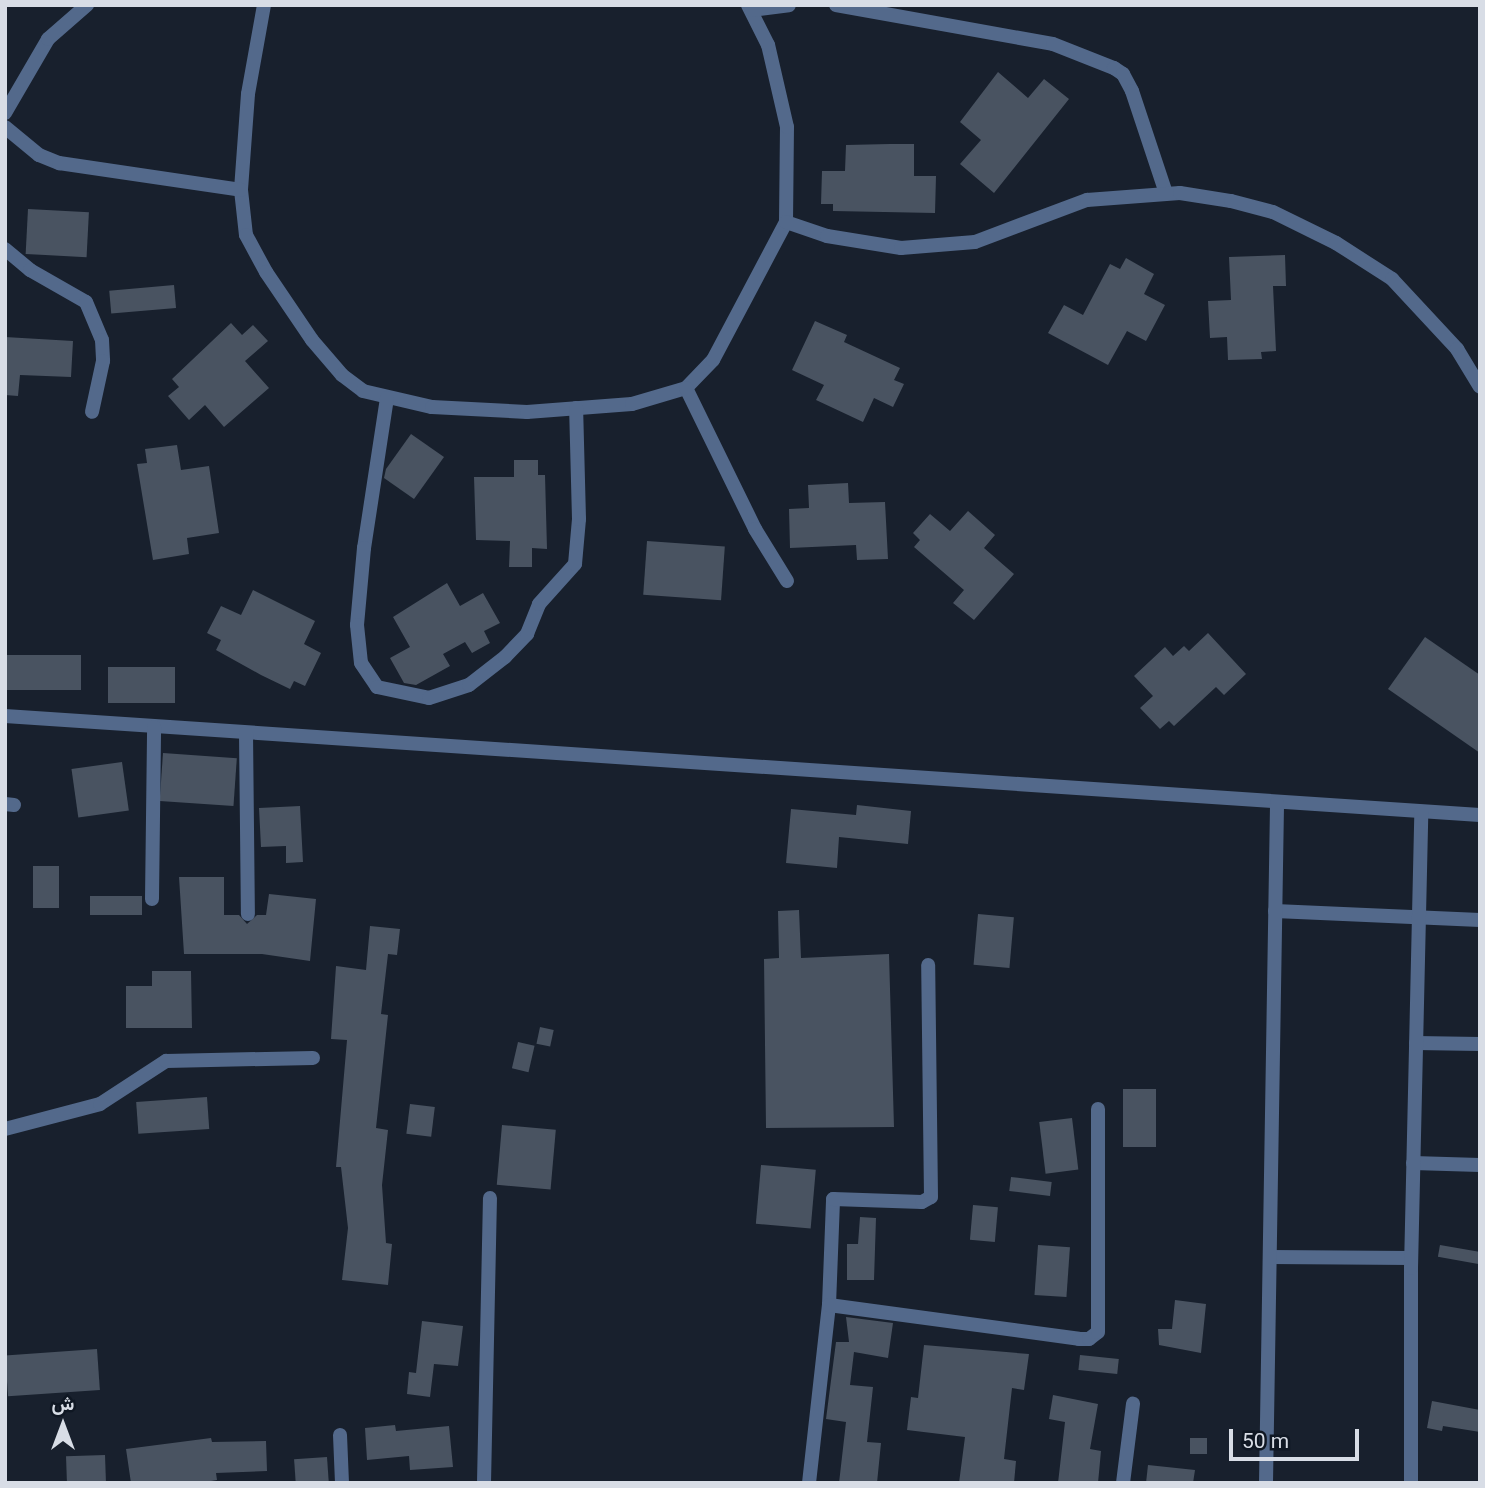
<!DOCTYPE html>
<html>
<head>
<meta charset="utf-8">
<style>
  body { margin:0 }
  #map { position:relative; width:1485px; height:1488px; overflow:hidden; background:#18202d; font-family:Roboto,Vazirmatn,sans-serif }
  div>[style] { position:absolute }
  .building>* { inset:0; background:#495361; transform-origin:0 0 }
  .minor>* { height:14px; margin:-7px; padding:0 7px; transform-origin:7px; border-radius:7px; background:#53698b }
  span { translate:-50% -50%; white-space:nowrap; text-align:center; line-height:1.15; -webkit-text-stroke:6px #0f1723; paint-order:stroke }
  .frame { position:absolute; inset:0; border:7px solid #d8dde6; pointer-events:none }
  .north { position:absolute; left:28px; top:1390px; width:70px; height:70px; -webkit-text-stroke:5px #0f1723; paint-order:stroke; rotate:0deg; font-size:19px; font-weight:700; line-height:28px; text-align:center; color:#d8dde6 }
  .north::after { content:''; display:block; margin:auto; width:24px; height:32px; background:#d8dde6; clip-path:polygon(50% 0,100% 100%,50% 72%,0 100%) }
  .scale { position:absolute; left:1229px; top:1429px; width:130px; height:32px; box-sizing:border-box; border:4px solid #d8dde6; border-top:0; padding-left:9px; font-size:21px; line-height:24px; white-space:nowrap; color:#d8dde6; -webkit-text-stroke:5px #0f1723; paint-order:stroke }
</style>
</head>
<body>
<div id="map">
  <div class="building">
    <div style="clip-path:polygon(998px 72px,1028px 98px,1044px 79px,1069px 99px,994px 193px,960px 164px,981px 140px,960px 122px)"></div>
    <div style="clip-path:polygon(890px 144px,914px 144px,914px 176px,936px 176px,935px 213px,833px 211px,833px 204px,821px 204px,822px 171px,845px 171px,846px 145px)"></div>
    <div style="left:28px;top:209px;width:61px;height:45px;rotate:3deg"></div>
    <div style="clip-path:polygon(1285px 255px,1286px 286px,1273px 286px,1276px 351px,1261px 352px,1262px 359px,1228px 360px,1227px 337px,1210px 338px,1208px 301px,1231px 300px,1229px 257px)"></div>
    <div style="clip-path:polygon(1126px 258px,1154px 274px,1144px 294px,1165px 305px,1146px 341px,1127px 331px,1108px 365px,1048px 333px,1064px 305px,1083px 315px,1110px 264px,1120px 269px)"></div>
    <div style="left:174px;top:285px;width:23px;height:65px;rotate:85deg"></div>
    <div style="clip-path:polygon(815px 321px,847px 335px,844px 342px,900px 368px,894px 380px,904px 384px,893px 407px,874px 398px,863px 422px,816px 400px,824px 385px,792px 370px)"></div>
    <div style="clip-path:polygon(231px 323px,242px 335px,253px 325px,268px 341px,245px 361px,269px 388px,224px 427px,205px 405px,189px 420px,168px 396px,179px 387px,172px 379px)"></div>
    <div style="clip-path:polygon(5px 337px,73px 341px,71px 377px,20px 375px,18px 396px,5px 395px)"></div>
    <div style="clip-path:polygon(411px 434px,444px 457px,414px 499px,384px 478px,386px 469px)"></div>
    <div style="clip-path:polygon(177px 445px,181px 470px,209px 466px,219px 533px,187px 538px,189px 554px,153px 560px,137px 464px,147px 463px,145px 449px)"></div>
    <div style="clip-path:polygon(514px 460px,538px 460px,538px 475px,545px 475px,547px 549px,532px 548px,532px 567px,509px 567px,510px 541px,476px 540px,474px 477px,514px 477px)"></div>
    <div style="clip-path:polygon(848px 483px,849px 503px,885px 502px,888px 559px,857px 560px,856px 545px,790px 548px,789px 509px,809px 508px,808px 485px)"></div>
    <div style="clip-path:polygon(968px 511px,995px 535px,984px 548px,1014px 574px,974px 620px,953px 603px,964px 590px,914px 547px,920px 540px,913px 533px,930px 514px,950px 531px)"></div>
    <div style="left:647px;top:541px;width:78px;height:54px;rotate:4deg"></div>
    <div style="clip-path:polygon(447px 583px,460px 606px,483px 593px,500px 623px,484px 631px,490px 643px,472px 653px,465px 642px,443px 654px,450px 666px,416px 685px,404px 683px,390px 658px,410px 647px,393px 617px)"></div>
    <div style="clip-path:polygon(253px 590px,315px 621px,304px 644px,321px 653px,305px 686px,294px 681px,290px 689px,261px 675px,216px 650px,221px 640px,207px 633px,221px 606px,241px 615px)"></div>
    <div style="clip-path:polygon(1208px 633px,1246px 674px,1224px 695px,1216px 687px,1174px 726px,1169px 721px,1160px 729px,1140px 708px,1153px 696px,1134px 676px,1165px 647px,1173px 656px,1184px 646px,1189px 651px)"></div>
    <div style="clip-path:polygon(1425px 637px,1480px 675px,1480px 753px,1388px 689px)"></div>
    <div style="left:5px;top:655px;width:76px;height:35px"></div>
    <div style="left:108px;top:667px;width:67px;height:36px"></div>
    <div style="left:163px;top:753px;width:74px;height:48px;rotate:4deg"></div>
    <div style="left:122px;top:762px;width:49px;height:51px;rotate:82deg"></div>
    <div style="clip-path:polygon(857px 805px,911px 811px,908px 844px,839px 837px,837px 868px,786px 863px,791px 809px,856px 815px)"></div>
    <div style="clip-path:polygon(300px 806px,303px 862px,286px 863px,286px 846px,261px 847px,259px 808px)"></div>
    <div style="left:33px;top:866px;width:26px;height:42px"></div>
    <div style="clip-path:polygon(179px 877px,224px 877px,224px 915px,239px 915px,247px 924px,257px 915px,266px 915px,269px 894px,316px 899px,310px 961px,262px 954px,184px 954px)"></div>
    <div style="left:90px;top:896px;width:52px;height:19px"></div>
    <div style="clip-path:polygon(799px 910px,801px 958px,889px 954px,894px 1127px,766px 1128px,764px 959px,779px 958px,778px 911px)"></div>
    <div style="left:978px;top:914px;width:36px;height:51px;rotate:5deg"></div>
    <div style="clip-path:polygon(370px 926px,400px 929px,397px 955px,388px 954px,381px 1014px,388px 1015px,376px 1128px,388px 1130px,382px 1185px,386px 1243px,392px 1244px,388px 1285px,342px 1280px,348px 1228px,341px 1167px,336px 1167px,347px 1040px,331px 1039px,336px 966px,366px 970px)"></div>
    <div style="clip-path:polygon(152px 971px,191px 971px,192px 1028px,126px 1028px,126px 986px,152px 986px)"></div>
    <div style="left:540px;top:1027px;width:14px;height:17px;rotate:12deg"></div>
    <div style="left:518px;top:1042px;width:17px;height:27px;rotate:13deg"></div>
    <div style="left:1123px;top:1089px;width:33px;height:58px"></div>
    <div style="left:207px;top:1097px;width:32px;height:71px;rotate:86deg"></div>
    <div style="left:410px;top:1104px;width:25px;height:30px;rotate:7deg"></div>
    <div style="left:1072px;top:1118px;width:52px;height:33px;rotate:83deg"></div>
    <div style="left:502px;top:1125px;width:54px;height:60px;rotate:5deg"></div>
    <div style="left:761px;top:1165px;width:55px;height:59px;rotate:5deg"></div>
    <div style="left:1011px;top:1177px;width:41px;height:14px;rotate:7deg"></div>
    <div style="left:973px;top:1205px;width:25px;height:35px;rotate:5deg"></div>
    <div style="clip-path:polygon(860px 1217px,876px 1218px,874px 1280px,847px 1280px,847px 1244px,858px 1244px)"></div>
    <div style="left:1038px;top:1245px;width:32px;height:50px;rotate:4deg"></div>
    <div style="left:1440px;top:1245px;width:41px;height:12px;rotate:10deg"></div>
    <div style="clip-path:polygon(1175px 1300px,1206px 1304px,1201px 1353px,1159px 1345px,1158px 1329px,1172px 1329px)"></div>
    <div style="clip-path:polygon(846px 1317px,893px 1323px,888px 1358px,854px 1352px,850px 1385px,873px 1387px,867px 1442px,881px 1443px,877px 1483px,839px 1483px,846px 1422px,826px 1419px,836px 1342px,849px 1342px)"></div>
    <div style="clip-path:polygon(422px 1321px,463px 1326px,458px 1366px,434px 1364px,430px 1397px,407px 1394px,409px 1372px,416px 1373px)"></div>
    <div style="clip-path:polygon(924px 1345px,1029px 1354px,1024px 1390px,1012px 1388px,1004px 1459px,1016px 1461px,1014px 1483px,959px 1483px,965px 1437px,907px 1430px,911px 1397px,918px 1398px)"></div>
    <div style="left:97px;top:1349px;width:41px;height:92px;rotate:86deg"></div>
    <div style="left:1080px;top:1355px;width:39px;height:15px;rotate:6deg"></div>
    <div style="clip-path:polygon(1053px 1395px,1098px 1404px,1090px 1449px,1101px 1451px,1098px 1483px,1058px 1483px,1065px 1422px,1049px 1419px)"></div>
    <div style="clip-path:polygon(1432px 1401px,1480px 1410px,1480px 1432px,1443px 1426px,1442px 1431px,1427px 1428px)"></div>
    <div style="clip-path:polygon(395px 1425px,396px 1431px,449px 1426px,453px 1467px,410px 1470px,409px 1456px,367px 1460px,365px 1428px)"></div>
    <div style="clip-path:polygon(211px 1438px,212px 1442px,266px 1441px,267px 1471px,216px 1473px,217px 1480px,199px 1483px,131px 1483px,126px 1449px)"></div>
    <div style="left:1190px;top:1438px;width:17px;height:16px"></div>
    <div style="left:105px;top:1455px;width:28px;height:39px;rotate:88deg"></div>
    <div style="left:327px;top:1457px;width:26px;height:33px;rotate:86deg"></div>
    <div style="clip-path:polygon(1148px 1465px,1195px 1470px,1193px 1483px,1146px 1483px)"></div>
  </div>
  <div class="minor">
    <div style="left:264px;top:5px;width:90px;rotate:100.2deg"></div>
    <div style="left:248px;top:94px;width:96px;rotate:94.2deg"></div>
    <div style="left:241px;top:190px;width:45px;rotate:83.7deg"></div>
    <div style="left:246px;top:235px;width:42px;rotate:61.6deg"></div>
    <div style="left:266px;top:272px;width:82px;rotate:55.9deg"></div>
    <div style="left:312px;top:340px;width:46px;rotate:49.4deg"></div>
    <div style="left:342px;top:375px;width:26px;rotate:37deg"></div>
    <div style="left:363px;top:391px;width:71px;rotate:13.1deg"></div>
    <div style="left:432px;top:407px;width:95px;rotate:3deg"></div>
    <div style="left:527px;top:412px;width:105px;rotate:-4.4deg"></div>
    <div style="left:632px;top:404px;width:56px;rotate:-16.5deg"></div>
    <div style="left:686px;top:388px;width:39px;rotate:-46deg"></div>
    <div style="left:713px;top:360px;width:156px;rotate:-62.1deg"></div>
    <div style="left:786px;top:222px;width:95px;rotate:-89.4deg"></div>
    <div style="left:787px;top:127px;width:84px;rotate:-103deg"></div>
    <div style="left:768px;top:45px;width:45px;rotate:-116.6deg"></div>
    <div style="left:836px;top:5px;width:220px;rotate:10.2deg"></div>
    <div style="left:1053px;top:44px;width:66px;rotate:21.5deg"></div>
    <div style="left:1114px;top:68px;width:11px;rotate:34deg"></div>
    <div style="left:1123px;top:74px;width:19px;rotate:62deg"></div>
    <div style="left:1132px;top:91px;width:108px;rotate:71.6deg"></div>
    <div style="left:751px;top:10px;width:38px;rotate:-7deg"></div>
    <div style="left:5px;top:113px;width:86px;rotate:-59.8deg"></div>
    <div style="left:48px;top:39px;width:52px;rotate:-41.1deg"></div>
    <div style="left:5px;top:127px;width:44px;rotate:39.5deg"></div>
    <div style="left:39px;top:155px;width:22px;rotate:22deg"></div>
    <div style="left:59px;top:163px;width:184px;rotate:8.4deg"></div>
    <div style="left:786px;top:222px;width:43px;rotate:18.9deg"></div>
    <div style="left:827px;top:236px;width:75px;rotate:9.2deg"></div>
    <div style="left:901px;top:248px;width:74px;rotate:-4.6deg"></div>
    <div style="left:975px;top:242px;width:120px;rotate:-20.6deg"></div>
    <div style="left:1087px;top:200px;width:93px;rotate:-4.3deg"></div>
    <div style="left:1180px;top:193px;width:52px;rotate:8.9deg"></div>
    <div style="left:1231px;top:201px;width:43px;rotate:14.7deg"></div>
    <div style="left:1273px;top:212px;width:70px;rotate:26.2deg"></div>
    <div style="left:1336px;top:243px;width:67px;rotate:32.7deg"></div>
    <div style="left:1392px;top:279px;width:96px;rotate:47.1deg"></div>
    <div style="left:1457px;top:349px;width:44px;rotate:58.8deg"></div>
    <div style="left:5px;top:249px;width:33px;rotate:40deg"></div>
    <div style="left:30px;top:270px;width:64px;rotate:29.7deg"></div>
    <div style="left:86px;top:302px;width:41px;rotate:67.2deg"></div>
    <div style="left:102px;top:340px;width:21px;rotate:87deg"></div>
    <div style="left:103px;top:361px;width:52px;rotate:102.2deg"></div>
    <div style="left:686px;top:388px;width:157px;rotate:63.9deg"></div>
    <div style="left:755px;top:529px;width:61px;rotate:58.4deg"></div>
    <div style="left:387px;top:398px;width:152px;rotate:98.7deg"></div>
    <div style="left:364px;top:548px;width:77px;rotate:95.2deg"></div>
    <div style="left:357px;top:625px;width:38px;rotate:84deg"></div>
    <div style="left:361px;top:663px;width:29px;rotate:56deg"></div>
    <div style="left:377px;top:687px;width:53px;rotate:11.9deg"></div>
    <div style="left:429px;top:698px;width:42px;rotate:-18deg"></div>
    <div style="left:469px;top:685px;width:46px;rotate:-37.9deg"></div>
    <div style="left:505px;top:657px;width:32px;rotate:-46deg"></div>
    <div style="left:527px;top:634px;width:32px;rotate:-68deg"></div>
    <div style="left:539px;top:604px;width:54px;rotate:-48deg"></div>
    <div style="left:575px;top:564px;width:45px;rotate:-84.9deg"></div>
    <div style="left:579px;top:519px;width:111px;rotate:-91.5deg"></div>
    <div style="left:5px;top:716px;width:1478px;rotate:3.84deg"></div>
    <div style="left:246px;top:733px;width:181px;rotate:89.4deg"></div>
    <div style="left:5px;top:804px;width:9px;rotate:6deg"></div>
    <div style="left:152px;top:899px;width:172px;rotate:-89.3deg"></div>
    <div style="left:1275px;top:911px;width:205px;rotate:2.5deg"></div>
    <div style="left:1416px;top:1043px;width:64px;rotate:0.9deg"></div>
    <div style="left:5px;top:1129px;width:98px;rotate:-14.7deg"></div>
    <div style="left:100px;top:1104px;width:79px;rotate:-33.1deg"></div>
    <div style="left:166px;top:1061px;width:147px;rotate:-1.2deg"></div>
    <div style="left:1413px;top:1163px;width:67px;rotate:1.7deg"></div>
    <div style="left:1270px;top:1257px;width:141px;rotate:0.4deg"></div>
    <div style="left:829px;top:1305px;width:106px;rotate:-87.8deg"></div>
    <div style="left:833px;top:1199px;width:89px;rotate:1.9deg"></div>
    <div style="left:922px;top:1202px;width:10px;rotate:-29deg"></div>
    <div style="left:931px;top:1197px;width:232px;rotate:-90.7deg"></div>
    <div style="left:340px;top:1435px;width:48px;rotate:87.6deg"></div>
    <div style="left:484px;top:1483px;width:285px;rotate:-88.8deg"></div>
    <div style="left:809px;top:1483px;width:179px;rotate:-83.6deg"></div>
    <div style="left:829px;top:1305px;width:252px;rotate:7.7deg"></div>
    <div style="left:1079px;top:1339px;width:10px"></div>
    <div style="left:1089px;top:1339px;width:11px;rotate:-38deg"></div>
    <div style="left:1098px;top:1332px;width:223px;rotate:-90deg"></div>
    <div style="left:1123px;top:1483px;width:80px;rotate:-82.8deg"></div>
    <div style="left:1266px;top:1483px;width:680px;rotate:-89.07deg"></div>
    <div style="left:1411px;top:1483px;width:215px;rotate:-90deg"></div>
    <div style="left:1411px;top:1268px;width:456px;rotate:-88.7deg"></div>
  </div>
  <div class="frame"></div>
  <div class="north">ش</div>
  <div class="scale">50 m</div>
</div>
</body>
</html>
